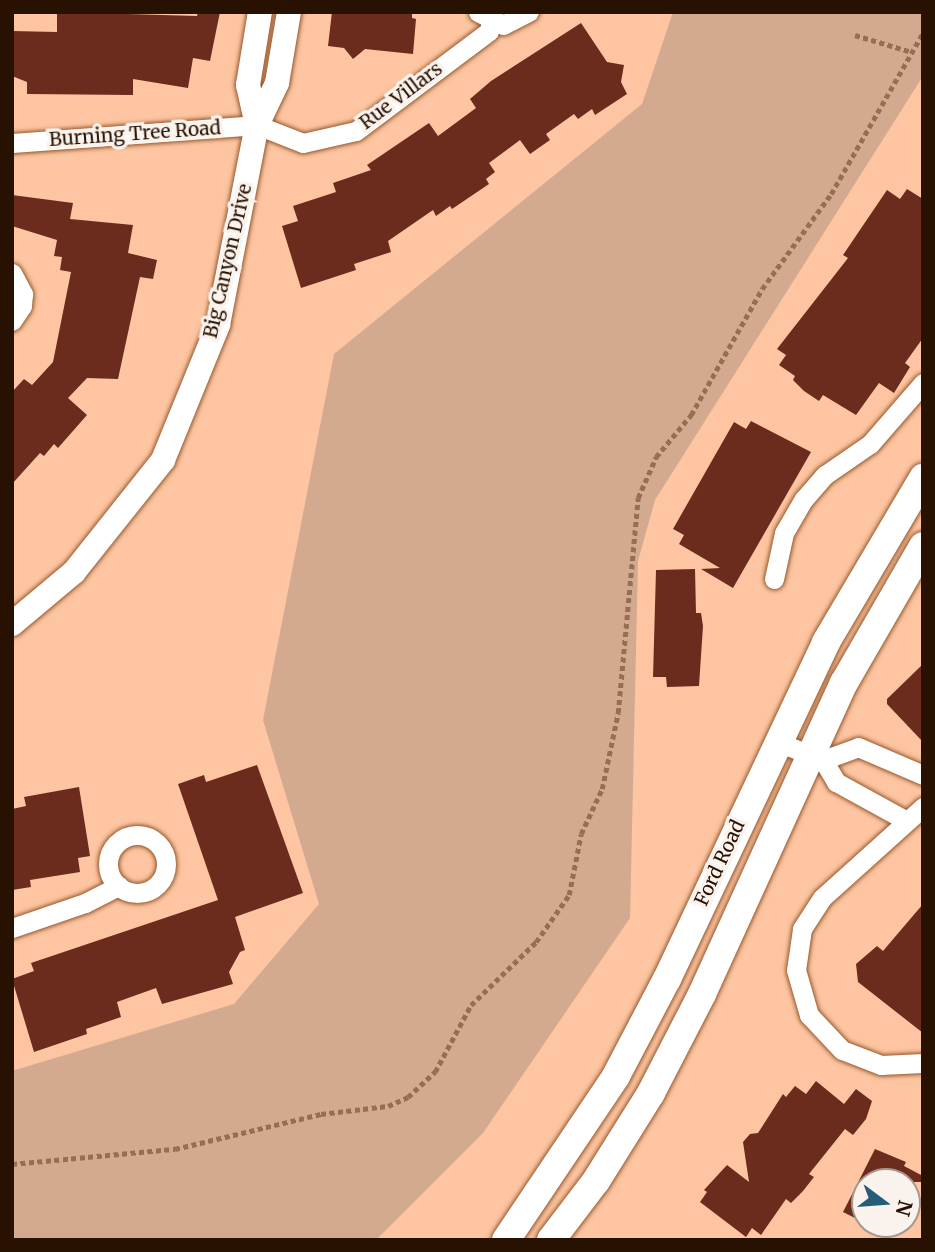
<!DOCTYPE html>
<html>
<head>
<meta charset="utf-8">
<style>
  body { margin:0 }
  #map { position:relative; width:935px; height:1252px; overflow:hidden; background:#fdc5a1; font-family:Merriweather,serif }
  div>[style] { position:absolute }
  .green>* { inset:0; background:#d3aa90 }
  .building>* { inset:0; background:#6b2b1d }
  .path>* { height:4.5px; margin-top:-2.25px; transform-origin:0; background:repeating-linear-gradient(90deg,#976e54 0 5px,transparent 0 8.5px) }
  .roads { filter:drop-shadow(0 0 2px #96582c) drop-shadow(0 0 2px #96582c) }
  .minor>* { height:19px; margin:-9.5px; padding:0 9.5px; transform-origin:9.5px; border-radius:9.5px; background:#fff }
  .minor>.ring { margin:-9.5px; padding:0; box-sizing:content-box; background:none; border:19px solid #fff; border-radius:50% }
  .tertiary>* { height:24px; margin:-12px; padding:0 12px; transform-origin:12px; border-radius:12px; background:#fff }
  .secondary>* { height:28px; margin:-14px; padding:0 14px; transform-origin:14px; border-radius:14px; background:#fff }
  span { translate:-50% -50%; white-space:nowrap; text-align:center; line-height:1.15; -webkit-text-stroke:7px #f9f2ed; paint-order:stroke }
  .street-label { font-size:19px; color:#291101 }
  .frame { position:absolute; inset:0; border:14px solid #291101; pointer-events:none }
  .north { position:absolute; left:851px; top:1168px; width:70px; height:70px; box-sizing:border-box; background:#f9f2ed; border:2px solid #a6988f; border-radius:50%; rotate:106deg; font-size:19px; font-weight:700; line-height:28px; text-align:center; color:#291101 }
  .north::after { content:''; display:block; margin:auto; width:24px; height:32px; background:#275c78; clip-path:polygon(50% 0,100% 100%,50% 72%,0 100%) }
</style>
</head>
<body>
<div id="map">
  <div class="green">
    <div style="clip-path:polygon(673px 12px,923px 12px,923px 76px,655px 500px,638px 561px,630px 918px,483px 1133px,376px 1240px,12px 1240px,12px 1071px,234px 1004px,319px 904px,263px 720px,334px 354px,642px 104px)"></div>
  </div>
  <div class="building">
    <div style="clip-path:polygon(57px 12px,197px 16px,198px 12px,220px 12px,210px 61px,193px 58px,188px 88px,133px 79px,133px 95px,27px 94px,27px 82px,12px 76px,12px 31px,57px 32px)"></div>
    <div style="clip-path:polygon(332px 12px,412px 12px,412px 18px,416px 19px,413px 54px,365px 49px,353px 59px,344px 48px,328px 46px)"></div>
    <div style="clip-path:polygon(581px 23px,607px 62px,624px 65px,621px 82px,627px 94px,595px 115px,592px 109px,578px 119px,574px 114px,546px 134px,550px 140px,530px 154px,520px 140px,489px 163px,495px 172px,486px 179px,489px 184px,452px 209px,450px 206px,436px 216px,433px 210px,388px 241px,391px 252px,354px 264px,356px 270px,301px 288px,282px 226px,298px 221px,293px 206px,336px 192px,333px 183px,371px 170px,367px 165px,429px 123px,438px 136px,476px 108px,470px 99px,491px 81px)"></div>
    <div style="clip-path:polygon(907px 189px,923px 199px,923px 338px,905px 363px,910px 367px,894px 393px,879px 383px,856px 415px,823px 395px,819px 401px,804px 391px,793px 380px,795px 376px,779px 365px,786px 355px,777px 349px,848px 258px,843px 255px,887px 190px,900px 199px)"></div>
    <div style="clip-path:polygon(12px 195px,73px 203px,70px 219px,133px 225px,128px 253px,157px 260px,153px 279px,140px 277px,118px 379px,87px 378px,68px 398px,87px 415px,58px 448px,54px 444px,44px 456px,40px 453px,12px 484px,12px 392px,24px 379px,32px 385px,53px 362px,71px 272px,60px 270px,62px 257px,54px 256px,57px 240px,12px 226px)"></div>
    <div style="clip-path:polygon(751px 421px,811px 452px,733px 588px,701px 569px,720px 568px,679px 544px,684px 535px,673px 529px,734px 422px,746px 429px)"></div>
    <div style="clip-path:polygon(695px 569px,696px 613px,701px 613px,703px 626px,699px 686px,667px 687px,666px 677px,653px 677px,656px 570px)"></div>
    <div style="clip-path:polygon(923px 664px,923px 742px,887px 704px,887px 699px)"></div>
    <div style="clip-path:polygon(257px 765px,303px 893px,235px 917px,245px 950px,240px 952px,229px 972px,233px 984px,162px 1004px,156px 988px,117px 1002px,121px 1017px,86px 1029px,87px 1034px,34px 1052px,12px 979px,34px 971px,31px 963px,218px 900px,178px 784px,204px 775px,206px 782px)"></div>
    <div style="clip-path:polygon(79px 787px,90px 856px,78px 858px,80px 872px,30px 880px,31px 887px,12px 890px,12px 809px,26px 806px,24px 797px)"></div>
    <div style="clip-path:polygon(923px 904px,923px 1033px,858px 982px,856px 964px,877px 946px,883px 951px)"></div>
    <div style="clip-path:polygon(816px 1081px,844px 1104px,856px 1089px,872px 1101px,866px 1119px,853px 1135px,845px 1129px,809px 1174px,814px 1177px,803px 1191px,791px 1203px,786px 1199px,761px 1235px,752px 1228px,746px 1237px,700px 1202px,707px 1192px,704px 1190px,727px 1165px,749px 1182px,743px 1142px,750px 1134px,758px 1133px,783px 1094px,786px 1097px,795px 1086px,806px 1094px)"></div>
    <div style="clip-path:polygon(875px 1149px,906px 1162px,904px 1166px,923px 1176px,923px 1182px,865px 1182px,865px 1223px,843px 1212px)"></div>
  </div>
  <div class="path">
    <div style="left:855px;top:35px;width:59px;rotate:16.6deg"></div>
    <div style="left:12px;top:1164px;width:164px;rotate:-5.3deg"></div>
    <div style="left:175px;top:1149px;width:150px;rotate:-13.5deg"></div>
    <div style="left:321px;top:1114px;width:67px;rotate:-6.8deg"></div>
    <div style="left:388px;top:1106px;width:22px;rotate:-24deg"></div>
    <div style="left:408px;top:1097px;width:37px;rotate:-43deg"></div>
    <div style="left:435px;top:1072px;width:76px;rotate:-61.8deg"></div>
    <div style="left:471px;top:1005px;width:91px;rotate:-44.1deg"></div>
    <div style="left:536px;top:942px;width:57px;rotate:-54.9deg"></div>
    <div style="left:569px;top:895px;width:62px;rotate:-78.9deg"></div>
    <div style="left:581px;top:834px;width:50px;rotate:-65deg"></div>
    <div style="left:602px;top:789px;width:78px;rotate:-78.1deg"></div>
    <div style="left:618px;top:713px;width:216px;rotate:-84.7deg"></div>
    <div style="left:638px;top:498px;width:45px;rotate:-66.3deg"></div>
    <div style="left:656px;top:457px;width:55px;rotate:-50.2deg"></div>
    <div style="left:691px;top:415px;width:145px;rotate:-60.6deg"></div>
    <div style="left:762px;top:289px;width:117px;rotate:-54deg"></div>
    <div style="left:831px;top:194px;width:185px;rotate:-60.3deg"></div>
  </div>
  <div class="roads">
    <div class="minor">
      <div style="left:478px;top:12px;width:28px;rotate:27deg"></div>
      <div style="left:503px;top:25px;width:29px;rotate:-27deg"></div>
      <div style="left:12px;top:143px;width:246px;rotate:-4.2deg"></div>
      <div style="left:257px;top:125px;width:49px;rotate:21.4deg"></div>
      <div style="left:303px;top:143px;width:54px;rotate:-12.8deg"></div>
      <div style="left:356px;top:131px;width:166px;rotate:-36.9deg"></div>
      <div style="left:489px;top:31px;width:9px;rotate:-77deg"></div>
      <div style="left:12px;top:273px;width:24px;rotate:62deg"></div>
      <div style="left:23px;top:294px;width:12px;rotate:95deg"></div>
      <div style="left:22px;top:306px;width:18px;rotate:124deg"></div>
      <div style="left:774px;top:579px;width:47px;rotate:-77.7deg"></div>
      <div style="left:784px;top:533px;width:39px;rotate:-60deg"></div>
      <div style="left:804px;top:499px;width:32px;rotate:-49deg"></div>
      <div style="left:825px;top:475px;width:55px;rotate:-34.6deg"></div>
      <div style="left:870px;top:444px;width:81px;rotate:-49deg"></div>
      <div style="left:778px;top:742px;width:48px;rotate:21.8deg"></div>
      <div style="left:823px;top:760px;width:37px;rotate:-20deg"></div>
      <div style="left:858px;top:747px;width:71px;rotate:23.3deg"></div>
      <div style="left:823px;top:760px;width:26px;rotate:59deg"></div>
      <div style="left:836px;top:782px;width:81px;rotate:28.8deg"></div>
      <div style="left:923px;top:807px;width:136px;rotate:138deg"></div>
      <div style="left:822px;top:898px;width:37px;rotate:123deg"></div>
      <div style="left:802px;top:929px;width:41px;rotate:98.3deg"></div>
      <div style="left:796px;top:970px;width:47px;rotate:73.9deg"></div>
      <div style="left:809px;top:1015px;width:48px;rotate:46.7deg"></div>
      <div style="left:842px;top:1050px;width:42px;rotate:21deg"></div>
      <div style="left:881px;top:1065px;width:42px;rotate:-2.7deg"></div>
      <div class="ring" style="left:108px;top:835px;width:39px;height:39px"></div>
      <div style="left:12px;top:928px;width:77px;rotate:-18.9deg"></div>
      <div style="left:85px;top:903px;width:38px;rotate:-27deg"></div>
    </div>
    <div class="tertiary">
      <div style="left:257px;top:125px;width:41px;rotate:-102.7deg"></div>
      <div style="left:248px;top:85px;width:74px;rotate:-80.7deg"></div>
      <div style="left:12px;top:624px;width:81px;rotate:-40deg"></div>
      <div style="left:74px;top:572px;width:143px;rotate:-51.5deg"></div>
      <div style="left:163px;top:460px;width:146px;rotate:-67.8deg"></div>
      <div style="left:218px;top:325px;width:204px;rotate:-79deg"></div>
      <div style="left:257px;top:125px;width:47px;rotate:-64.5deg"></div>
      <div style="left:277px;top:83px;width:72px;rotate:-80.4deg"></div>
    </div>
    <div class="secondary">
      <div style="left:506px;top:1240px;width:197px;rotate:-56.1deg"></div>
      <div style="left:616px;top:1076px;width:110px;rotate:-62.3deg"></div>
      <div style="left:667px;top:979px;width:373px;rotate:-64.7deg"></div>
      <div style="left:826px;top:642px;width:191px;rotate:-59.4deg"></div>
      <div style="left:551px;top:1240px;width:74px;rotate:-52.7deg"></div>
      <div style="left:596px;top:1181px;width:104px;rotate:-58deg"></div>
      <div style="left:651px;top:1093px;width:111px;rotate:-62.7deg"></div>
      <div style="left:702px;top:994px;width:342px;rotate:-65.5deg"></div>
      <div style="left:844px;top:683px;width:158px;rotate:-60deg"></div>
    </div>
  </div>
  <div class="street-label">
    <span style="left:401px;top:96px;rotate:-37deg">Rue Villars</span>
    <span style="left:135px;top:134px;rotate:-4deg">Burning Tree Road</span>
    <span style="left:228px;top:261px;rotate:-77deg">Big Canyon Drive</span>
    <span style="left:720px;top:863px;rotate:-65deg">Ford Road</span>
  </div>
  <div class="frame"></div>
  <div class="north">N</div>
</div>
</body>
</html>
